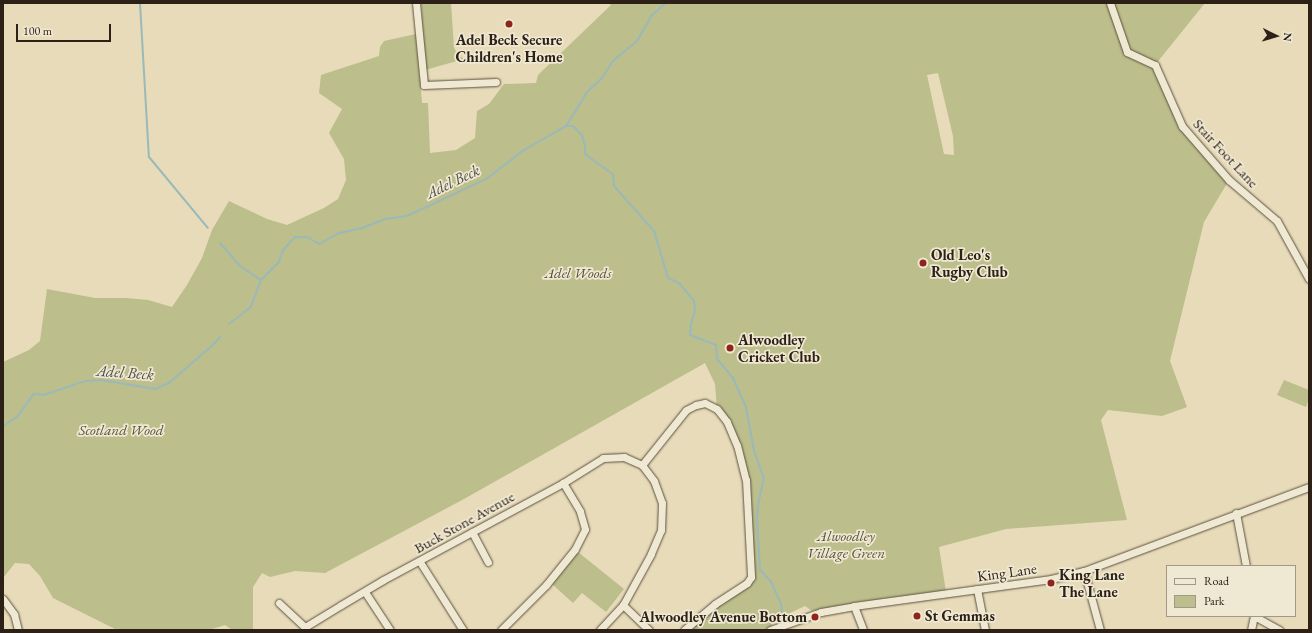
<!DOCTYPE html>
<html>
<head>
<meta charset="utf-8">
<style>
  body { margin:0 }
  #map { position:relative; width:1312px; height:633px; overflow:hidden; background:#e7dbb9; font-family:"EB Garamond",serif }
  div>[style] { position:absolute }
  .green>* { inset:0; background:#bcbe8b }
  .stream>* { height:2px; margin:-1px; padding:0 1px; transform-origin:1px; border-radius:1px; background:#9ab9b9 }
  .roads { filter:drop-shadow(0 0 1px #5c5040) drop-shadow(0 0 1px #5c5040) }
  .minor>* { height:7px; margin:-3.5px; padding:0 3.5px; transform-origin:3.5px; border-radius:3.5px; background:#efe8d2 }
  .dots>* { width:11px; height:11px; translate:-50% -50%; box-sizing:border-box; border:2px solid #efe8d2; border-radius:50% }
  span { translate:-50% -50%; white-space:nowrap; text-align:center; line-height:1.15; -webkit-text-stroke:3.5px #efe8d2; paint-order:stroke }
  .poi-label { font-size:15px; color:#2d2117; font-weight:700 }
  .left { translate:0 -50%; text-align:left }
  .right { translate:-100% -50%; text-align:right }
  .street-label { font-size:15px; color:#2d2117 }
  .park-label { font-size:15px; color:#58503a; font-style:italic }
  .water-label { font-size:16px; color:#4e4f48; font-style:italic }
  .frame { position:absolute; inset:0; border:4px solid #2d2117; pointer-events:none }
  .legend { position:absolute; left:1166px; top:565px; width:130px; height:52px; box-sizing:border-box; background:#efe8d2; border:1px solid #a19887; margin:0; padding:5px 7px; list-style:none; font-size:12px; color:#2d2117 }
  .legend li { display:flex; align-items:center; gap:8px; height:20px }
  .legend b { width:20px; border:1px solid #a19887 }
  .north { position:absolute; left:1256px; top:16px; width:40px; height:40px; -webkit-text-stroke:3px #efe8d2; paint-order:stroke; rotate:95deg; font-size:11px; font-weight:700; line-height:16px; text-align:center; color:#2d2117 }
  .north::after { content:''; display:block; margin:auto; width:14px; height:18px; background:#2d2117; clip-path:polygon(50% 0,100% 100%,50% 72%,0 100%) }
  .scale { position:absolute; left:16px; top:24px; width:95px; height:18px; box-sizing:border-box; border:2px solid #2d2117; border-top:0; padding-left:5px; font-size:12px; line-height:14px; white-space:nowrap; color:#2d2117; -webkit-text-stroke:3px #efe8d2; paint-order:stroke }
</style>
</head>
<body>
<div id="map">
  <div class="green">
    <div style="clip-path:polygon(421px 3px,451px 3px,454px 48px,458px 55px,464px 59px,425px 70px)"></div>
    <div style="clip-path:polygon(evenodd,609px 3px,1205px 3px,1155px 65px,1182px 126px,1229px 180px,1204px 222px,1170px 361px,1187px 407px,1162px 416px,1108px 410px,1101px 420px,1127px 520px,1006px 529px,939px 547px,946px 592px,887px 598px,812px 611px,805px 606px,773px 621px,770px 630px,684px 630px,751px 577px,746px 480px,737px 445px,717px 409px,715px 384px,705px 363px,464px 499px,325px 573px,295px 571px,270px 577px,262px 573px,253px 587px,253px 630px,232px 630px,225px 625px,209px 630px,117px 630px,53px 598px,40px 576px,29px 564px,15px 563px,3px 578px,3px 362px,29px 350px,40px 341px,47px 289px,95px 298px,126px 298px,148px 300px,172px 307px,187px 285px,202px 258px,212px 230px,229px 201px,267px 219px,287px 225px,324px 208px,338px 199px,346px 180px,344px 159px,329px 133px,342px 109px,319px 93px,321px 75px,379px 56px,380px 47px,384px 41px,416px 34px,422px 103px,428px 103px,430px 153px,456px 150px,475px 138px,477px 111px,489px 104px,504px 84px,536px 83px,538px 75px,611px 5px,609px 3px,938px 73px,953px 136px,954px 155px,944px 154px,927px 75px,938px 73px)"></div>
    <div style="clip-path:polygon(1284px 380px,1309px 390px,1309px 399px,1306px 407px,1277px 395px)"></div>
    <div style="clip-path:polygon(578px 552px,624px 589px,606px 612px,582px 593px,573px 603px,552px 584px)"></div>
  </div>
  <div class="stream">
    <div style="left:140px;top:3px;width:154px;rotate:86.7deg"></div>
    <div style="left:149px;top:157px;width:92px;rotate:50.3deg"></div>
    <div style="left:566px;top:126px;width:7px"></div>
    <div style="left:573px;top:126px;width:13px;rotate:45deg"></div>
    <div style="left:582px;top:135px;width:11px;rotate:75deg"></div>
    <div style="left:585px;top:146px;width:8px;rotate:90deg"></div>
    <div style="left:585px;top:154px;width:34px;rotate:36deg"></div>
    <div style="left:613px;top:174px;width:12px;rotate:85deg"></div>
    <div style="left:614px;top:186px;width:60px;rotate:48.4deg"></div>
    <div style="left:654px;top:231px;width:49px;rotate:73.4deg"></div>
    <div style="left:668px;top:278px;width:12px;rotate:24deg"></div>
    <div style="left:679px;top:283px;width:23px;rotate:50deg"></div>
    <div style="left:694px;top:301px;width:10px;rotate:84deg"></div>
    <div style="left:695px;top:311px;width:13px;rotate:108deg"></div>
    <div style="left:691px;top:323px;width:12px;rotate:95deg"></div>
    <div style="left:690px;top:335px;width:28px;rotate:21deg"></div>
    <div style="left:716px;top:345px;width:14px;rotate:86deg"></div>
    <div style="left:717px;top:359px;width:25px;rotate:50deg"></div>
    <div style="left:733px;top:378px;width:32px;rotate:66deg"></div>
    <div style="left:746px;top:407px;width:45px;rotate:79.7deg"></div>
    <div style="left:754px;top:451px;width:29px;rotate:70deg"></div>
    <div style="left:764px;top:478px;width:28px;rotate:103deg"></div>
    <div style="left:758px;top:505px;width:15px;rotate:94deg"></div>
    <div style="left:757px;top:520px;width:50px;rotate:86.6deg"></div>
    <div style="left:760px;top:570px;width:16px;rotate:47deg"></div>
    <div style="left:771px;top:582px;width:23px;rotate:65deg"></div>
    <div style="left:781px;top:603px;width:9px;rotate:84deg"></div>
    <div style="left:220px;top:243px;width:30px;rotate:49deg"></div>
    <div style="left:240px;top:266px;width:25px;rotate:34deg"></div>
    <div style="left:229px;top:324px;width:28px;rotate:-38deg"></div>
    <div style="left:251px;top:307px;width:29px;rotate:-70deg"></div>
    <div style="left:261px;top:280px;width:25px;rotate:-45deg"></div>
    <div style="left:279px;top:262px;width:13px;rotate:-72deg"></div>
    <div style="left:283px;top:250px;width:18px;rotate:-47deg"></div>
    <div style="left:295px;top:237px;width:12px"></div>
    <div style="left:307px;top:237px;width:14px;rotate:30deg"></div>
    <div style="left:319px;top:244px;width:23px;rotate:-29deg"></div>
    <div style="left:339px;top:233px;width:24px;rotate:-12deg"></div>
    <div style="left:362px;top:228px;width:25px;rotate:-21deg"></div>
    <div style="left:385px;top:219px;width:22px;rotate:-8deg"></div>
    <div style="left:407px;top:216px;width:87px;rotate:-25.1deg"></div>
    <div style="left:486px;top:179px;width:48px;rotate:-37.3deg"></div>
    <div style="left:524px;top:150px;width:48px;rotate:-29.7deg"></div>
    <div style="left:566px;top:126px;width:40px;rotate:-58deg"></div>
    <div style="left:587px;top:92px;width:21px;rotate:-43deg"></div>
    <div style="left:602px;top:78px;width:20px;rotate:-57deg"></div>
    <div style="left:613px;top:61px;width:31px;rotate:-40deg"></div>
    <div style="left:637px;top:41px;width:30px;rotate:-60deg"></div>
    <div style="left:652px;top:15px;width:18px;rotate:-41deg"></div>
    <div style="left:3px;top:426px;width:17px;rotate:-33deg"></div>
    <div style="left:17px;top:417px;width:29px;rotate:-54deg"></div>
    <div style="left:34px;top:394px;width:10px;rotate:6deg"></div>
    <div style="left:44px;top:395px;width:43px;rotate:-18.9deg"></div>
    <div style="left:85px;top:381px;width:16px;rotate:-4deg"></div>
    <div style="left:101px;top:380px;width:55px;rotate:9.5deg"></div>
    <div style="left:155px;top:389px;width:15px;rotate:-23deg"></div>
    <div style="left:169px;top:383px;width:61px;rotate:-41deg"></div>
    <div style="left:215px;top:343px;width:8px;rotate:-50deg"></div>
  </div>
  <div class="roads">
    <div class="minor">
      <div style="left:416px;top:3px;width:82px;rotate:84.4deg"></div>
      <div style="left:424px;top:85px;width:72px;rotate:-2.4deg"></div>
      <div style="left:1110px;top:3px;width:52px;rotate:70.9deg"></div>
      <div style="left:1127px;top:52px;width:31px;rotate:25deg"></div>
      <div style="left:1155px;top:65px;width:67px;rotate:66.1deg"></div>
      <div style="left:1182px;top:126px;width:72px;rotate:49deg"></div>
      <div style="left:1229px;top:180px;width:63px;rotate:40.5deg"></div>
      <div style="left:1277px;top:221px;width:66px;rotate:61.1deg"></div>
      <div style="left:642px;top:465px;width:70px;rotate:-51.3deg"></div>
      <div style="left:686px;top:410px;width:11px;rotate:-27deg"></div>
      <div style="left:696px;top:405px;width:9px;rotate:-13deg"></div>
      <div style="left:705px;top:403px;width:13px;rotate:27deg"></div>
      <div style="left:717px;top:409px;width:16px;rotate:52deg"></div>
      <div style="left:727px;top:422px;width:25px;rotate:67deg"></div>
      <div style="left:737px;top:445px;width:36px;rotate:76deg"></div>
      <div style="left:746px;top:480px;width:97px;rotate:87deg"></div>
      <div style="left:751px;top:577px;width:7px;rotate:124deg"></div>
      <div style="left:747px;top:583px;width:38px;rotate:147deg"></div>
      <div style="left:715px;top:604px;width:40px;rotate:140deg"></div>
      <div style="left:1236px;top:513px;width:54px;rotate:79.3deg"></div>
      <div style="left:472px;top:532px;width:34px;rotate:62deg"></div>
      <div style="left:420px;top:562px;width:80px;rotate:57.7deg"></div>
      <div style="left:1084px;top:571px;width:61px;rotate:74.8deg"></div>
      <div style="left:977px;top:589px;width:42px;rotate:79deg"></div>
      <div style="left:365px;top:592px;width:45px;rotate:56.7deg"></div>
      <div style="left:3px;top:599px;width:19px;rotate:54deg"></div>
      <div style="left:14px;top:614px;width:16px;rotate:76deg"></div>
      <div style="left:279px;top:603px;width:35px;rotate:43deg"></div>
      <div style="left:623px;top:605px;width:36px;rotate:44deg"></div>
      <div style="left:854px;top:606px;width:26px;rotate:69deg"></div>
      <div style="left:1254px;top:616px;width:29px;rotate:29deg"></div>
      <div style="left:304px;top:630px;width:3px;rotate:-72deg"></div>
      <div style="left:305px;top:627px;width:42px;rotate:-31.4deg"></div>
      <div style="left:341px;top:605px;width:49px;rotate:-30.8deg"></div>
      <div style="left:383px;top:580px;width:204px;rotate:-28.3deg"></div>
      <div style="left:563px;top:483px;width:47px;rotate:-32deg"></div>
      <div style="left:603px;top:458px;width:21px;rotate:-3deg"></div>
      <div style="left:624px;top:457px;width:20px;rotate:24deg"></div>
      <div style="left:642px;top:465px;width:20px;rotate:53deg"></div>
      <div style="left:654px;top:481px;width:23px;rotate:70deg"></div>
      <div style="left:662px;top:503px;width:27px;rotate:92deg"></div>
      <div style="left:661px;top:530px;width:26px;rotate:113deg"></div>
      <div style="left:651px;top:554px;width:58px;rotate:118.8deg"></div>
      <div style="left:623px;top:605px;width:34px;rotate:133deg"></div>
      <div style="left:501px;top:630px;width:64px;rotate:-45deg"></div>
      <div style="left:546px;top:585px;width:46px;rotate:-51.1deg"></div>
      <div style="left:575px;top:549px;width:22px;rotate:-63deg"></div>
      <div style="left:585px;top:529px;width:19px;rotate:-106deg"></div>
      <div style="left:580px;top:511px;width:33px;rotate:-121deg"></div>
      <div style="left:770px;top:630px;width:54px;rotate:-19.4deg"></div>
      <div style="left:821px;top:612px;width:34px;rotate:-10deg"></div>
      <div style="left:854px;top:606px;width:199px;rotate:-7.8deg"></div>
      <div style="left:1051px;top:579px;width:34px;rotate:-14deg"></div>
      <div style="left:1084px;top:571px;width:240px;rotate:-20.5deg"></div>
      <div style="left:1251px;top:630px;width:14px;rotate:-78deg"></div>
    </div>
  </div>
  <div class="dots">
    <div style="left:509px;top:24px;background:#8f2418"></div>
    <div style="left:923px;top:263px;background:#8f2418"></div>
    <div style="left:730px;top:348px;background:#8f2418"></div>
    <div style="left:1051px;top:583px;background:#8f2418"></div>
    <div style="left:917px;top:616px;background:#8f2418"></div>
    <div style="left:815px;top:617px;background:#8f2418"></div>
  </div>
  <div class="poi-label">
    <span style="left:509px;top:48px">Adel Beck Secure<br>Children's Home</span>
    <span class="left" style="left:931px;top:263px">Old Leo's<br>Rugby Club</span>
    <span class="left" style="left:738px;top:348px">Alwoodley<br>Cricket Club</span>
    <span class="left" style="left:1059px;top:583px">King Lane<br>The Lane</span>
    <span class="left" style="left:925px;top:616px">St Gemmas</span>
    <span class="right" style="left:807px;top:617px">Alwoodley Avenue Bottom</span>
  </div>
  <div class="street-label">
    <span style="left:1226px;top:153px;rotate:47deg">Stair Foot Lane</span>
    <span style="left:464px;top:522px;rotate:-29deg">Buck Stone Avenue</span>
    <span style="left:1007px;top:572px;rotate:-8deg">King Lane</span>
  </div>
  <div class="park-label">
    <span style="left:578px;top:273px">Adel Woods</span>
    <span style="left:121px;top:430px">Scotland Wood</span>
    <span style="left:846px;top:544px">Alwoodley<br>Village Green</span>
  </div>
  <div class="water-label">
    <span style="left:453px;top:182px;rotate:-26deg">Adel Beck</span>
    <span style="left:125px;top:373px;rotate:4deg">Adel Beck</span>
  </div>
  <div class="frame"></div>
  <ul class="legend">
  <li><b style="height:5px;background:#efe8d2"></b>Road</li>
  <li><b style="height:11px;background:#bcbe8b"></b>Park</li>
  </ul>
  <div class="north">N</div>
  <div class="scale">100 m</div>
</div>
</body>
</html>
